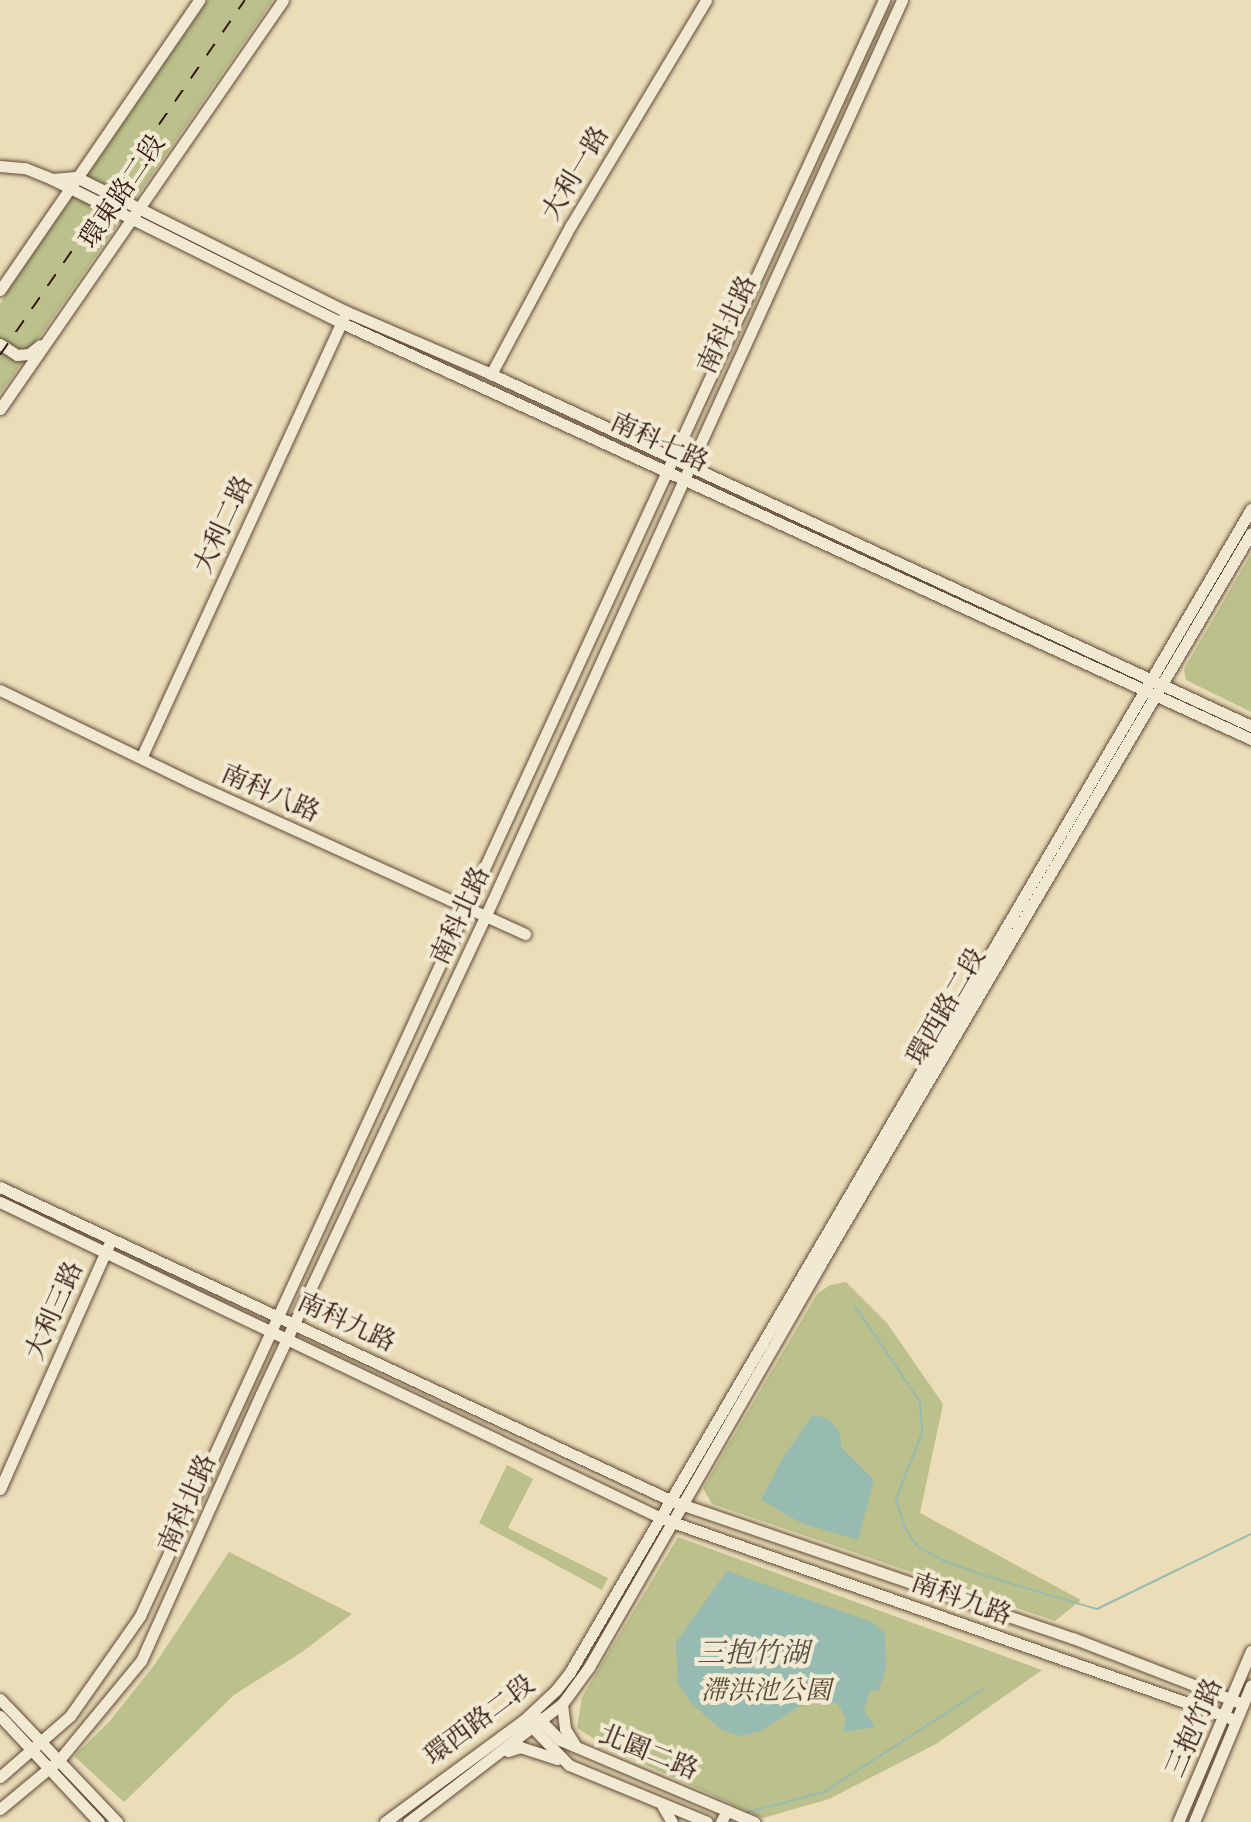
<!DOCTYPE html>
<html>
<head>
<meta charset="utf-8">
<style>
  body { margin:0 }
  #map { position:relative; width:1251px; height:1822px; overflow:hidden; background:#eaddb8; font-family:"Libre Bodoni","Noto Serif TC",serif }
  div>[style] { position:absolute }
  .green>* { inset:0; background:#bbc08c }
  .water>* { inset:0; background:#98bbb1 }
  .stream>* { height:2px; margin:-1px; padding:0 1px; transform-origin:1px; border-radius:1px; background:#98bbb1 }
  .roads { filter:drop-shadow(0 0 2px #604938) drop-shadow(0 0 2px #604938) }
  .minor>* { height:11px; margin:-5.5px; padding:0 5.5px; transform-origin:5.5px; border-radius:5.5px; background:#f1e9d1 }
  .rail>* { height:2px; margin-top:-1px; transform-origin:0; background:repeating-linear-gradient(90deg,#32180d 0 14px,transparent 0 28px) }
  span { translate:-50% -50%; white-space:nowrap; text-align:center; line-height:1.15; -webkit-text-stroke:8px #f1e9d1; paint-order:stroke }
  .street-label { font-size:26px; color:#32180d }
  .park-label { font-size:26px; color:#5b4a33; font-style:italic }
  .water-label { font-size:28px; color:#565146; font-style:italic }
</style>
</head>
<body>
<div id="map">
  <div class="green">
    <div style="clip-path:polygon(208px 0,273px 0,0 394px,0 304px,8px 290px)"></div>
    <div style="clip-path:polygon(1251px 554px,1251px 712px,1186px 680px,1184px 669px)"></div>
    <div style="clip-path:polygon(846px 1282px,887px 1323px,943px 1404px,920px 1513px,1081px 1600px,1055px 1621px,712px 1504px,703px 1488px,817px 1294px,830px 1285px)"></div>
    <div style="clip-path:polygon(507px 1465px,533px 1479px,508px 1528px,608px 1578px,602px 1590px,479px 1523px)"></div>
    <div style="clip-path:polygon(678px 1537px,1042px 1670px,936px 1744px,829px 1799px,763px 1818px,610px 1749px,577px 1728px,582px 1697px)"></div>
    <div style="clip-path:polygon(229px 1552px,352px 1614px,302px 1652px,234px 1695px,124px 1802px,74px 1756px,109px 1722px,155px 1664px)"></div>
  </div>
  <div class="water">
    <div style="clip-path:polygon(813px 1415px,829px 1419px,839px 1432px,842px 1448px,874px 1480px,858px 1540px,801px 1523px,761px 1500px,782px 1459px)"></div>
    <div style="clip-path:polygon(727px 1571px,872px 1622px,885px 1633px,886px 1668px,879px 1690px,870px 1691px,864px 1710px,875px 1727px,843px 1732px,846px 1718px,837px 1703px,823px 1702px,800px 1706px,761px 1731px,739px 1736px,722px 1730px,693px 1705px,678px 1684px,676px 1642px)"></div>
  </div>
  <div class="stream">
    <div style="left:855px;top:1306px;width:116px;rotate:55.9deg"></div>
    <div style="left:920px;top:1402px;width:31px;rotate:86deg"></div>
    <div style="left:922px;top:1433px;width:71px;rotate:111.5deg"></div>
    <div style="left:896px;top:1499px;width:28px;rotate:73deg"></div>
    <div style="left:904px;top:1526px;width:24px;rotate:57deg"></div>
    <div style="left:917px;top:1546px;width:31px;rotate:29deg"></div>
    <div style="left:944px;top:1561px;width:45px;rotate:19.7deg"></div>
    <div style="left:986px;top:1576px;width:116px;rotate:16.6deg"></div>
    <div style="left:1097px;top:1609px;width:171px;rotate:-26deg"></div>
    <div style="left:744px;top:1813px;width:83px;rotate:-14.7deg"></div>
    <div style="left:824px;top:1792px;width:189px;rotate:-32.9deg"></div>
  </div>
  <div class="roads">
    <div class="minor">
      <div style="left:0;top:166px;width:25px;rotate:5deg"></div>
      <div style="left:25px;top:168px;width:29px;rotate:22deg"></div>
      <div style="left:52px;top:179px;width:24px;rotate:-5deg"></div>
      <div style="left:76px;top:177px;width:301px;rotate:26.5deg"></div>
      <div style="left:345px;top:311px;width:159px;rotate:23.3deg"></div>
      <div style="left:491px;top:374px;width:838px;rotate:24.85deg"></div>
      <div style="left:52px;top:179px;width:324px;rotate:26.4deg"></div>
      <div style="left:342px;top:323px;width:1000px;rotate:24.59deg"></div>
      <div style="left:0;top:290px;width:352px;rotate:-55.5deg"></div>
      <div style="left:0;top:344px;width:20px;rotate:33deg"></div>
      <div style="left:17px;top:355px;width:12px;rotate:-5deg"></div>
      <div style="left:29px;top:354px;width:14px;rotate:-39deg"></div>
      <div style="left:491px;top:374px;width:169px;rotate:-61.8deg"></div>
      <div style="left:571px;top:225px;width:262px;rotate:-59deg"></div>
      <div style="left:0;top:409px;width:497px;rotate:-55.3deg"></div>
      <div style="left:0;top:690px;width:211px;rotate:25.8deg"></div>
      <div style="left:190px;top:782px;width:368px;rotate:24.4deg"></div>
      <div style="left:142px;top:756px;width:483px;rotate:-65.3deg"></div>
      <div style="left:0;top:1187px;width:742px;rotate:25.04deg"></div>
      <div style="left:672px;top:1501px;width:424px;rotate:18.9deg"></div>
      <div style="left:1073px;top:1638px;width:182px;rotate:21.2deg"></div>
      <div style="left:0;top:1202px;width:733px;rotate:25.55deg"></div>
      <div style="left:661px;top:1518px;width:609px;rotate:19.36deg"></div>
      <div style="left:0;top:1489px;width:268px;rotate:-66deg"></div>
      <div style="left:0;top:1699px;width:170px;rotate:46.4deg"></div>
      <div style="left:562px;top:1704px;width:25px;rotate:83deg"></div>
      <div style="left:565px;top:1729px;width:19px;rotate:58deg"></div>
      <div style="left:0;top:1716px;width:145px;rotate:47deg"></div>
      <div style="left:537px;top:1717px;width:33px;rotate:45deg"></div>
      <div style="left:560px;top:1740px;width:211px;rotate:22.9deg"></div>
      <div style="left:530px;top:1725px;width:56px;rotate:45.7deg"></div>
      <div style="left:569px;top:1765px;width:149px;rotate:22.4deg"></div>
      <div style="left:508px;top:1751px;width:13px;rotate:-18deg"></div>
      <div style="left:520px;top:1747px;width:39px;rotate:18deg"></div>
      <div style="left:0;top:1777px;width:93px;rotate:-41.1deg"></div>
      <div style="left:70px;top:1716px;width:122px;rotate:-55deg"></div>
      <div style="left:140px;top:1616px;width:1779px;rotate:-65.28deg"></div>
      <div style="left:662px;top:1805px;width:20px;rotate:60deg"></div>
      <div style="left:0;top:1809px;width:77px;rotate:-39.7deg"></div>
      <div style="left:59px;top:1760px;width:129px;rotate:-50.4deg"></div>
      <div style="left:141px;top:1661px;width:293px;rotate:-65.8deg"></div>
      <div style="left:261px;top:1394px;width:529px;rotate:-64.84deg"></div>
      <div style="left:486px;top:915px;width:1005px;rotate:-65.55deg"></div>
      <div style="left:385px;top:1822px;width:174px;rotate:-36.3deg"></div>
      <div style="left:525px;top:1719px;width:42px;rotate:-43.1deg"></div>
      <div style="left:556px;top:1690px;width:23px;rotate:-52deg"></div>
      <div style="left:570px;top:1672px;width:1348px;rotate:-59.65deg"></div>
      <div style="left:408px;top:1822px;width:194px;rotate:-37.5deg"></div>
      <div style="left:562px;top:1704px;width:46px;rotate:-53.9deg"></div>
      <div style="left:589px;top:1667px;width:464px;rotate:-60.1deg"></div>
      <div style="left:820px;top:1265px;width:849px;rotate:-59.51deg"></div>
      <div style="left:721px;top:1822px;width:13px;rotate:-63deg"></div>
      <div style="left:1178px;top:1822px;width:186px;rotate:-66.9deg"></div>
      <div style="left:1194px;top:1822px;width:148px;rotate:-67.4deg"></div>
    </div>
  </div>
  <div class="rail">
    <div style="left:0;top:355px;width:431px;rotate:-55.4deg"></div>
  </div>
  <div class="street-label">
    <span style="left:576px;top:174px;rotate:-59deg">大利一路</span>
    <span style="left:123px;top:192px;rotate:-56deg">環東路二段</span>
    <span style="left:728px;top:325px;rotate:-65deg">南科北路</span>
    <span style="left:659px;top:443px;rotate:25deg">南科七路</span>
    <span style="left:224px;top:525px;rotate:-65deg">大利二路</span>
    <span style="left:270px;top:794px;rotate:24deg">南科八路</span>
    <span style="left:461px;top:916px;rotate:-65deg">南科北路</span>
    <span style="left:947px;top:1007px;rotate:-60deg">環西路二段</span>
    <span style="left:55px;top:1311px;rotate:-66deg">大利三路</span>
    <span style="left:346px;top:1323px;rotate:25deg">南科九路</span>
    <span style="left:188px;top:1504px;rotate:-66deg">南科北路</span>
    <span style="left:961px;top:1600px;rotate:20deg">南科九路</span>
    <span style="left:480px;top:1721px;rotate:-37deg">環西路二段</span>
    <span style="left:1195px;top:1728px;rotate:-67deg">三抱竹路</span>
    <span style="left:648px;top:1753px;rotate:22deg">北園二路</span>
  </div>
  <div class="park-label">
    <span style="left:766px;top:1692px">滯洪池公園</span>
  </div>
  <div class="water-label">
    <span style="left:753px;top:1654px">三抱竹湖</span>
  </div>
</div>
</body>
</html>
